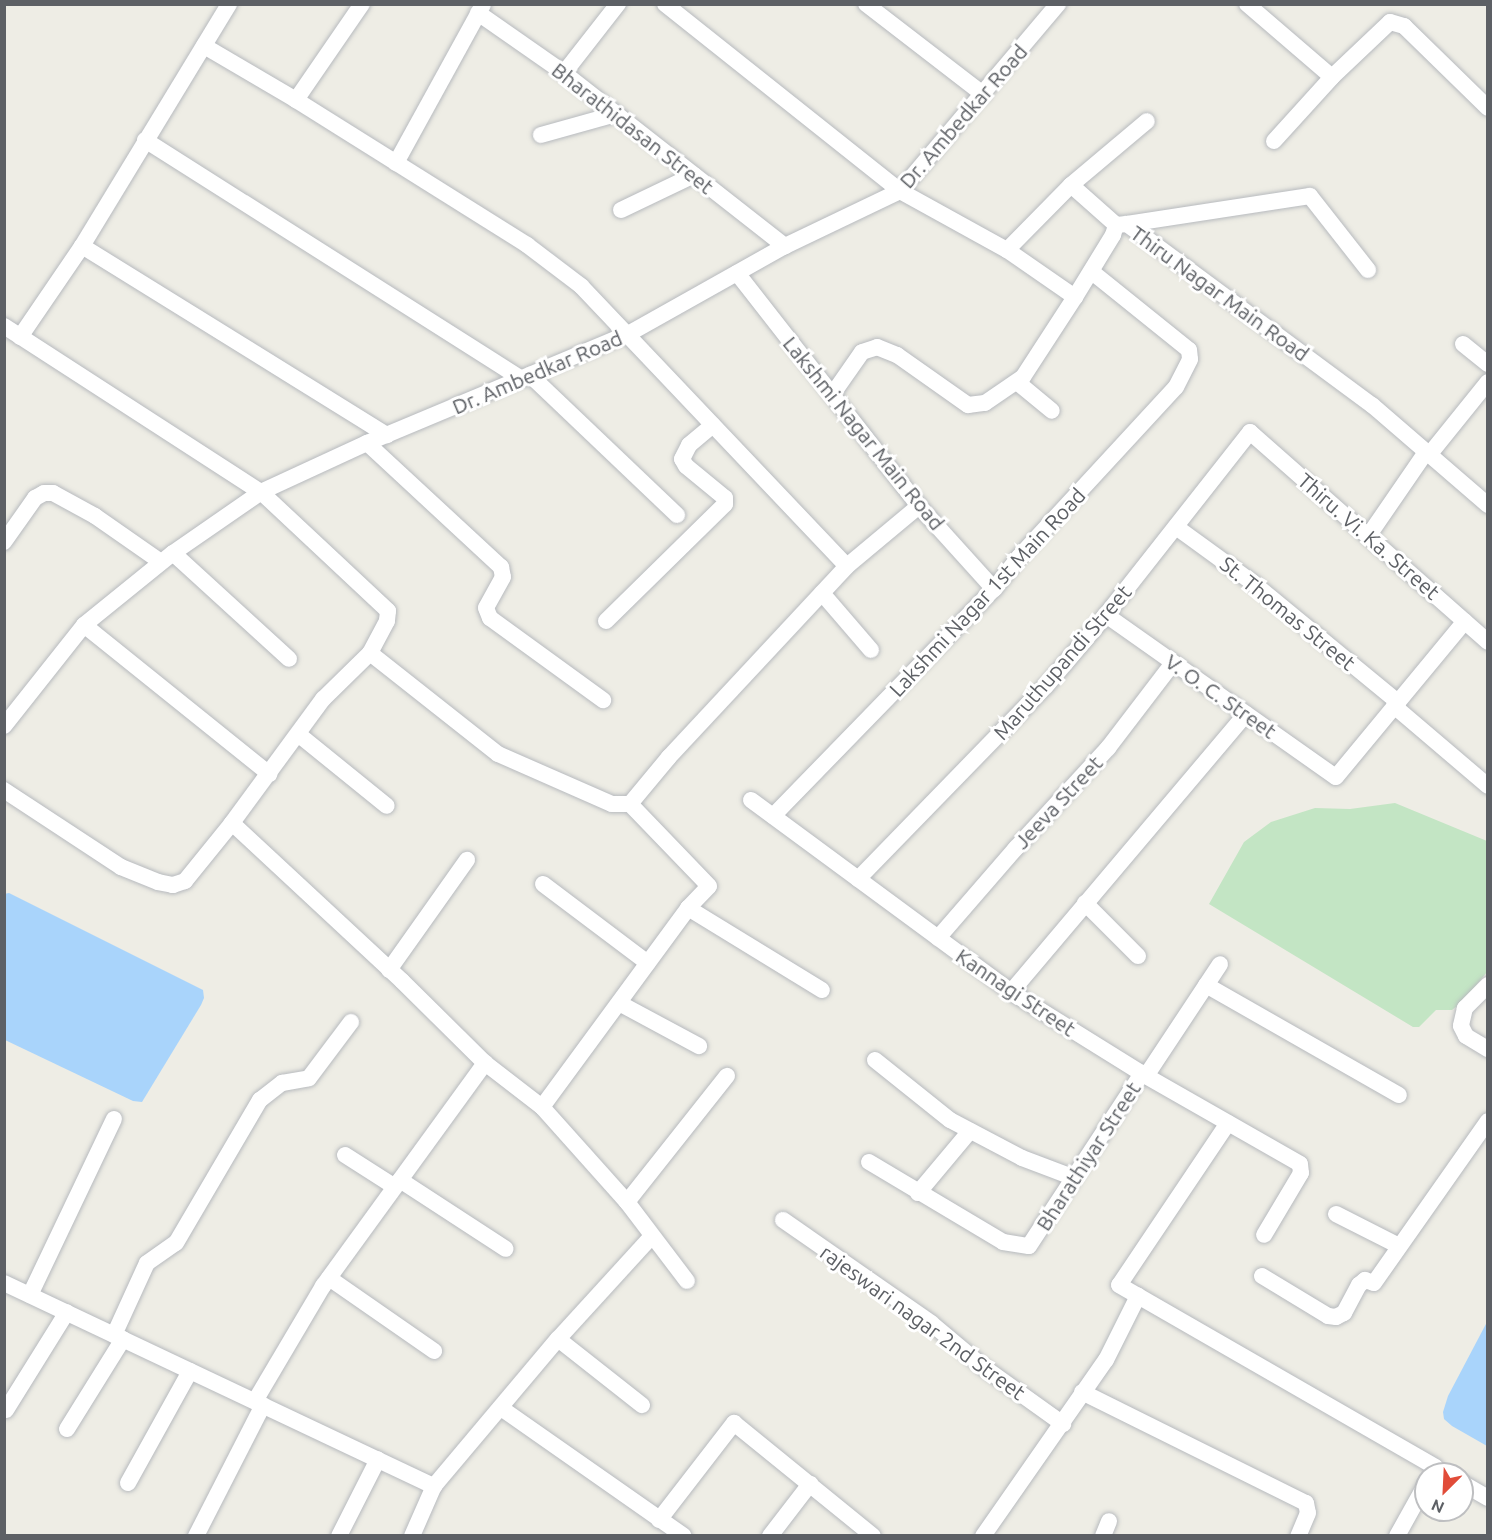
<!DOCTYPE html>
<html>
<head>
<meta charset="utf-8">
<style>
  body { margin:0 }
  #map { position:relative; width:1492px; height:1540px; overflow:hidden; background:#eeede5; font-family:Ubuntu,sans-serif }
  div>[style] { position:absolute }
  .green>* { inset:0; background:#c3e5c4 }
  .water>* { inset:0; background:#a9d4fb }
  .roads { filter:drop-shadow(0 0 2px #b7babe) drop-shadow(0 0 2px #b7babe) }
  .minor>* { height:16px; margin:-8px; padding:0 8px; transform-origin:8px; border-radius:8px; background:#fff }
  span { translate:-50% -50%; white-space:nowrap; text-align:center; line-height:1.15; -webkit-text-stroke:6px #fff; paint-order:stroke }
  .street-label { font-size:21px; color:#5d6065 }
  .frame { position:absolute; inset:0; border:6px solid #5d6065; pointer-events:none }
  .north { position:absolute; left:1414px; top:1462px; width:60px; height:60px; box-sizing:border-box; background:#fff; border:2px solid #bebfc1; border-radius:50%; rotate:204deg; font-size:16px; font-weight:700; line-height:24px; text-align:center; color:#5d6065 }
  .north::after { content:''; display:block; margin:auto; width:21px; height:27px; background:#e14c39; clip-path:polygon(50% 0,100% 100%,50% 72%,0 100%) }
</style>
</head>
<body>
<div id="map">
  <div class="green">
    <div style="clip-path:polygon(1395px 803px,1487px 841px,1487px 972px,1462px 1002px,1452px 1010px,1436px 1010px,1419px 1027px,1413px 1027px,1209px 904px,1244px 842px,1271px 822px,1315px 808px,1350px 809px)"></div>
  </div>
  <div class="water">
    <div style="clip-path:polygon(9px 893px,203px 990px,204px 998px,201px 1005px,142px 1102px,133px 1101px,5px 1040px,4px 894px)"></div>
    <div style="clip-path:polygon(1487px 1322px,1488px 1446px,1487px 1446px,1452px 1426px,1444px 1419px,1443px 1412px,1448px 1396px)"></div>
  </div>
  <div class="roads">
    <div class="minor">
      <div style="left:665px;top:4px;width:300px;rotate:38.5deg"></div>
      <div style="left:900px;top:191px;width:122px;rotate:28.9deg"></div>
      <div style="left:1007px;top:250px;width:83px;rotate:34.7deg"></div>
      <div style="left:1075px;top:297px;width:73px;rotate:-58.5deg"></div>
      <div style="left:1113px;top:235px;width:10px;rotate:-73deg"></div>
      <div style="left:1116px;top:225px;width:11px;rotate:-5deg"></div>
      <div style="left:1127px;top:224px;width:305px;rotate:36.5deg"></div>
      <div style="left:1372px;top:405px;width:153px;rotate:40.8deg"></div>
      <div style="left:866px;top:4px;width:148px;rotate:37.6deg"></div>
      <div style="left:1247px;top:4px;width:112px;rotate:40.7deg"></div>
      <div style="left:478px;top:13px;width:105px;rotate:34.9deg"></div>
      <div style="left:564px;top:73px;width:281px;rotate:38.1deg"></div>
      <div style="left:204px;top:46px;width:107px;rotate:30.4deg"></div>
      <div style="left:296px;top:100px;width:273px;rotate:32.1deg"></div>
      <div style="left:527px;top:245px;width:68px;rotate:37.2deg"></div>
      <div style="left:581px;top:286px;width:386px;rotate:46.5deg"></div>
      <div style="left:564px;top:73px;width:88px;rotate:-52deg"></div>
      <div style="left:296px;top:100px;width:116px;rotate:-55.5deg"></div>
      <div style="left:541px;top:135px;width:78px;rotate:-15.6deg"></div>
      <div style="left:145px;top:140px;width:446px;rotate:32.4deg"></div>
      <div style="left:1274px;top:141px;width:86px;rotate:-47.8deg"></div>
      <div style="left:1332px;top:77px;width:80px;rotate:-43.5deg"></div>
      <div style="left:1390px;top:22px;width:15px;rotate:16deg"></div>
      <div style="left:1404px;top:26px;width:117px;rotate:44.3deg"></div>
      <div style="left:396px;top:163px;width:180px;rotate:-61.2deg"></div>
      <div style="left:1071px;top:185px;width:60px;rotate:41.6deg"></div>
      <div style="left:621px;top:210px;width:81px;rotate:-25.6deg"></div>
      <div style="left:1127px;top:224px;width:185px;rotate:-8.7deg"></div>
      <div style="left:1310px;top:196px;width:94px;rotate:51.9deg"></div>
      <div style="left:82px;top:246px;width:359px;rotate:31.8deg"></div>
      <div style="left:1007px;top:250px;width:91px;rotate:-45.4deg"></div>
      <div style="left:1071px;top:185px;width:99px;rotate:-40.1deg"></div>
      <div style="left:737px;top:273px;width:296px;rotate:52deg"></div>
      <div style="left:919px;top:506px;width:112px;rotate:47.9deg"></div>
      <div style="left:4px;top:326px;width:306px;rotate:32.9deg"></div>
      <div style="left:261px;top:492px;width:174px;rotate:43.1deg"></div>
      <div style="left:388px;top:611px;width:10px;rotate:96deg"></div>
      <div style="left:387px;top:621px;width:36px;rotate:118deg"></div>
      <div style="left:370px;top:653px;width:66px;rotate:135.6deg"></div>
      <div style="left:323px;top:699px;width:154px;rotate:126.3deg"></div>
      <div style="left:232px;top:823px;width:75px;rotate:129deg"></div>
      <div style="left:185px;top:881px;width:13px;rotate:162deg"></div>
      <div style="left:173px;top:885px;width:15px;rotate:-169deg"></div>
      <div style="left:158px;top:882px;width:40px;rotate:-158deg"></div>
      <div style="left:121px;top:867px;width:140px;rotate:-146.7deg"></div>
      <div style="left:20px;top:337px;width:110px;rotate:-55.7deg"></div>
      <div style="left:82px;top:246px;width:283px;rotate:-58.7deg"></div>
      <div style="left:1463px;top:344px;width:32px;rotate:39deg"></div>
      <div style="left:530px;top:375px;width:203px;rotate:43.6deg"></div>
      <div style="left:1017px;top:382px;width:45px;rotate:39.6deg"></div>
      <div style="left:832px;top:395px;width:52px;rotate:-55.1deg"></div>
      <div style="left:862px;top:352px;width:16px;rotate:-18deg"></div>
      <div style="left:877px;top:347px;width:22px;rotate:22deg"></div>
      <div style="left:897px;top:355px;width:87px;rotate:35.2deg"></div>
      <div style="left:968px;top:405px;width:17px;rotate:-7deg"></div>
      <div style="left:985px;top:403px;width:46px;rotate:-34.4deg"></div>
      <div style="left:1023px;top:377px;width:95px;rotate:-57deg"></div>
      <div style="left:367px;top:443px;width:183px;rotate:42.8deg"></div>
      <div style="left:501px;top:567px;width:10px;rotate:79deg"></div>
      <div style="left:503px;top:577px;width:35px;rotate:119deg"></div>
      <div style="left:486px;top:608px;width:11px;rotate:68deg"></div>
      <div style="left:490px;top:618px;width:140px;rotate:36deg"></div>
      <div style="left:1429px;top:455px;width:94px;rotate:-51.1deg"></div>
      <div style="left:1176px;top:527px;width:95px;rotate:36deg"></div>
      <div style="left:1253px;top:583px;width:188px;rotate:39.4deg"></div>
      <div style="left:1369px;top:535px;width:101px;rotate:-55.5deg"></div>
      <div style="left:4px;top:542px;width:54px;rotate:-54.8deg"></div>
      <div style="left:35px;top:498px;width:10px;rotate:-29deg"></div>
      <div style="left:44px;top:493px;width:9px"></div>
      <div style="left:53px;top:493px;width:48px;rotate:28.7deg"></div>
      <div style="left:95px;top:516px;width:80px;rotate:34.9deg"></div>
      <div style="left:173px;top:553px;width:157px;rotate:42.4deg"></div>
      <div style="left:822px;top:593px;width:75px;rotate:49.3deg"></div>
      <div style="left:1106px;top:615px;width:281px;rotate:35.2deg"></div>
      <div style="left:1336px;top:777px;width:202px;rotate:-50.4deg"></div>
      <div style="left:606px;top:621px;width:167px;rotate:-44.5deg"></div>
      <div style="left:725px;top:504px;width:6px;rotate:-90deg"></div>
      <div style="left:725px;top:498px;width:50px;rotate:-140.6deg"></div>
      <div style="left:686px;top:466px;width:8px;rotate:-120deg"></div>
      <div style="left:682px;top:459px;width:16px;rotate:-63deg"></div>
      <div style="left:689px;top:445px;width:31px;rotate:-40deg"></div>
      <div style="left:84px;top:625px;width:238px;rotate:38.8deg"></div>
      <div style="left:370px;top:653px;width:163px;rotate:38.3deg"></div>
      <div style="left:498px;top:754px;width:124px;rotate:23.7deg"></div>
      <div style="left:612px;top:804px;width:18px"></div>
      <div style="left:630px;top:804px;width:61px;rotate:-50.3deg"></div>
      <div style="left:669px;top:757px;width:261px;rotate:-47deg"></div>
      <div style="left:847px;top:566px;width:94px;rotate:-39.8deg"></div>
      <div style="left:1394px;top:706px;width:123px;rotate:40.4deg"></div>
      <div style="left:4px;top:726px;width:129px;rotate:-51.6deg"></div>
      <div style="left:84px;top:625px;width:114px;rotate:-39deg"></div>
      <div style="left:173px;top:553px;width:107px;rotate:-34.7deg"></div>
      <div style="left:261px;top:492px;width:117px;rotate:-24.8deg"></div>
      <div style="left:367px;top:443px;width:283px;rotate:-22.7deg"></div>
      <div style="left:628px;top:334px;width:180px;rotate:-29.3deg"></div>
      <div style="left:785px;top:246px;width:127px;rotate:-25.6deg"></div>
      <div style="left:900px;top:191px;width:245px;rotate:-49.8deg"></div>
      <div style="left:298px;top:734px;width:114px;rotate:39deg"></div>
      <div style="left:751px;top:800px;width:323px;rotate:36.4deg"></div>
      <div style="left:1011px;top:992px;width:159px;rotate:31.9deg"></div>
      <div style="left:1146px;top:1076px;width:177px;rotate:29.7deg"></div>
      <div style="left:1300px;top:1164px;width:9px;rotate:84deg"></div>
      <div style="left:1301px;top:1173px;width:72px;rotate:120.8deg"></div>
      <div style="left:773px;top:816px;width:317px;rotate:-45.8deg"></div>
      <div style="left:994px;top:589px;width:41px;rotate:-52deg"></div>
      <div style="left:1019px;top:557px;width:231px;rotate:-47.3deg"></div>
      <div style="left:1176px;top:387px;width:31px;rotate:-63deg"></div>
      <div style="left:1190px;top:359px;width:9px;rotate:-96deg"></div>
      <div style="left:1189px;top:350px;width:124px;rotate:-141.2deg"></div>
      <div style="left:232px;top:823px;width:232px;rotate:42.9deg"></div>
      <div style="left:402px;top:981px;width:117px;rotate:44.7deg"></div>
      <div style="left:485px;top:1063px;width:72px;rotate:37.7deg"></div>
      <div style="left:542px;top:1107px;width:127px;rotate:48.2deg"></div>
      <div style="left:627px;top:1202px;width:99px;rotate:52.8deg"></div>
      <div style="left:858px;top:879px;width:269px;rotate:-45.8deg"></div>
      <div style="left:1046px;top:686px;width:93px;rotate:-49.8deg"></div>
      <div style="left:1106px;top:615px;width:233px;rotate:-51.8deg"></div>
      <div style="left:1250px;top:432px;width:317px;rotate:41.4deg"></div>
      <div style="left:543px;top:884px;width:131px;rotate:37deg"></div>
      <div style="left:1085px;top:903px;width:75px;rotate:45deg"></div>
      <div style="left:688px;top:908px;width:157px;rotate:31.5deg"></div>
      <div style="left:938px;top:938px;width:119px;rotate:-49.1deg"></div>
      <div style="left:1016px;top:848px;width:136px;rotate:-47.4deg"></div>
      <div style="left:1108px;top:748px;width:107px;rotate:-52.6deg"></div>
      <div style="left:389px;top:970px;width:135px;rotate:-54.7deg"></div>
      <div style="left:1206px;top:985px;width:222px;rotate:29.7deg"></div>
      <div style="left:1488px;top:985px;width:33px;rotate:135deg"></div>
      <div style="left:1465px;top:1008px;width:18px;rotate:103deg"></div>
      <div style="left:1461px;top:1026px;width:11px;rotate:63deg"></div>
      <div style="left:1466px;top:1036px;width:26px;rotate:31deg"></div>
      <div style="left:1011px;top:992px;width:364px;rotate:-49.8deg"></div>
      <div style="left:619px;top:1003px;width:91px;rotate:28.3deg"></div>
      <div style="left:875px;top:1060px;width:96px;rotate:38.7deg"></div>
      <div style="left:950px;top:1120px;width:81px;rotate:27.8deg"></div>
      <div style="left:1022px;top:1158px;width:53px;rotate:20.8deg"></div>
      <div style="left:1146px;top:1076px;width:134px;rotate:-56.5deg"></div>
      <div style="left:542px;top:1107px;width:247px;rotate:-53.7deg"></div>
      <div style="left:688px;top:908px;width:30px;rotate:-46deg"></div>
      <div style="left:709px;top:886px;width:114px;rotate:-133.9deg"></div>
      <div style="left:1228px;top:1123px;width:195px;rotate:123.9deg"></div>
      <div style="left:1119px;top:1285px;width:365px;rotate:29.9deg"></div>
      <div style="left:1435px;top:1467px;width:8px;rotate:113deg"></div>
      <div style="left:345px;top:1155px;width:59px;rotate:32.6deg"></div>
      <div style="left:869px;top:1162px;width:156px;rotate:30.8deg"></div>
      <div style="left:1003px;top:1242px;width:26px;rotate:9deg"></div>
      <div style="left:1029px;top:1246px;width:207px;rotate:-56.8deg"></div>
      <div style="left:400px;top:1180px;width:126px;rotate:33.1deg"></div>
      <div style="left:918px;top:1193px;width:81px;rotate:-50deg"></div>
      <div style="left:627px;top:1202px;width:161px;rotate:-51.6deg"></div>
      <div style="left:1336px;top:1214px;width:71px;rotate:26.9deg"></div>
      <div style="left:783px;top:1220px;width:180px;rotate:34.8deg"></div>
      <div style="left:931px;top:1323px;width:67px;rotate:40.1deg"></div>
      <div style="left:982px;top:1366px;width:100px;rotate:35.6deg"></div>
      <div style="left:1262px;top:1276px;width:77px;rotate:31.2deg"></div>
      <div style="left:1328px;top:1316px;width:8px;rotate:7deg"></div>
      <div style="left:1336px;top:1317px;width:9px;rotate:-27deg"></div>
      <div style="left:1344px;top:1313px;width:32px;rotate:-62deg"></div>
      <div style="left:1359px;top:1285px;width:8px;rotate:-40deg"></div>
      <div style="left:1365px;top:1280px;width:9px;rotate:18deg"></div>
      <div style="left:1374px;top:1283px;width:198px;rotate:-54.9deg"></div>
      <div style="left:329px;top:1278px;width:128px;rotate:34.8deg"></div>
      <div style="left:4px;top:1283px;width:476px;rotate:25.3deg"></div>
      <div style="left:30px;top:1295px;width:195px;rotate:-64.5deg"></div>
      <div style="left:114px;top:1335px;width:79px;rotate:-65.4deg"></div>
      <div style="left:147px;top:1263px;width:35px;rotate:-35deg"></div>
      <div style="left:176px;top:1243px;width:166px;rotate:-59.6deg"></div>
      <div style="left:260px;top:1100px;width:28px;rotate:-38deg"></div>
      <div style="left:282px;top:1083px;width:27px;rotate:-10deg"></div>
      <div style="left:309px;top:1078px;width:70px;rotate:-53.1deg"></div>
      <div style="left:558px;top:1339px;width:107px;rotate:38.2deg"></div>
      <div style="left:1082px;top:1392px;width:250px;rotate:26.4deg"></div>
      <div style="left:1306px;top:1503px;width:10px;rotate:79deg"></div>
      <div style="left:1308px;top:1513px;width:25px;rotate:113deg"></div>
      <div style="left:255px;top:1401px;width:134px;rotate:-59.4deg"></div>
      <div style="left:323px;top:1286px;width:276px;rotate:-54deg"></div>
      <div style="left:501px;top:1408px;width:223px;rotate:35deg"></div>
      <div style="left:6px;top:1410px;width:115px;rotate:-58.1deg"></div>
      <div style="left:67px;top:1429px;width:106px;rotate:-58.1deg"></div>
      <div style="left:128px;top:1483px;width:128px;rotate:-61deg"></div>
      <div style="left:1462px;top:1483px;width:30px;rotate:30deg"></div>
      <div style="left:659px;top:1520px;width:123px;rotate:-52.3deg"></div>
      <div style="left:734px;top:1423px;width:179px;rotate:39.1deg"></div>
      <div style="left:196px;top:1536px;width:147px;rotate:-62.9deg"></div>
      <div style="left:339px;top:1536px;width:86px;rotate:-63.1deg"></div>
      <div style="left:412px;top:1536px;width:55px;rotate:-66.3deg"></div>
      <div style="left:434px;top:1486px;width:192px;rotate:-49.9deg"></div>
      <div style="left:558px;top:1339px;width:138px;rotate:-47.6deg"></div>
      <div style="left:770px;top:1536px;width:66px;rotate:-52.4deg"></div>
      <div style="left:983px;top:1536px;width:215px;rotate:-55.1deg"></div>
      <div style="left:1106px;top:1360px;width:72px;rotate:-63.4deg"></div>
      <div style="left:1103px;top:1536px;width:16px;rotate:-68deg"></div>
      <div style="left:1397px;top:1536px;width:60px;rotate:-60.9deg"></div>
    </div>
  </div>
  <div class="street-label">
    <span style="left:963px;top:116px;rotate:-49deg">Dr. Ambedkar Road</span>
    <span style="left:633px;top:128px;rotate:38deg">Bharathidasan Street</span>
    <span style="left:1220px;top:293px;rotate:36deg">Thiru Nagar Main Road</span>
    <span style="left:537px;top:372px;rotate:-23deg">Dr. Ambedkar Road</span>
    <span style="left:864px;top:433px;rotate:51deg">Lakshmi Nagar Main Road</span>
    <span style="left:1369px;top:536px;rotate:41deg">Thiru. Vi. Ka. Street</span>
    <span style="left:987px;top:592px;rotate:-47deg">Lakshmi Nagar 1st Main Road</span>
    <span style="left:1288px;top:613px;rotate:39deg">St. Thomas Street</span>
    <span style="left:1062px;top:662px;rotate:-49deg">Maruthupandi Street</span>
    <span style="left:1221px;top:696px;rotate:35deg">V. O. C. Street</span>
    <span style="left:1058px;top:802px;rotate:-47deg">Jeeva Street</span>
    <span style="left:1016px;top:992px;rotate:34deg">Kannagi Street</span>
    <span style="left:1088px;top:1156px;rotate:-57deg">Bharathiyar Street</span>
    <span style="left:923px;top:1322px;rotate:36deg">rajeswari nagar 2nd Street</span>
  </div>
  <div class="frame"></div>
  <div class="north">N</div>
</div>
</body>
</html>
